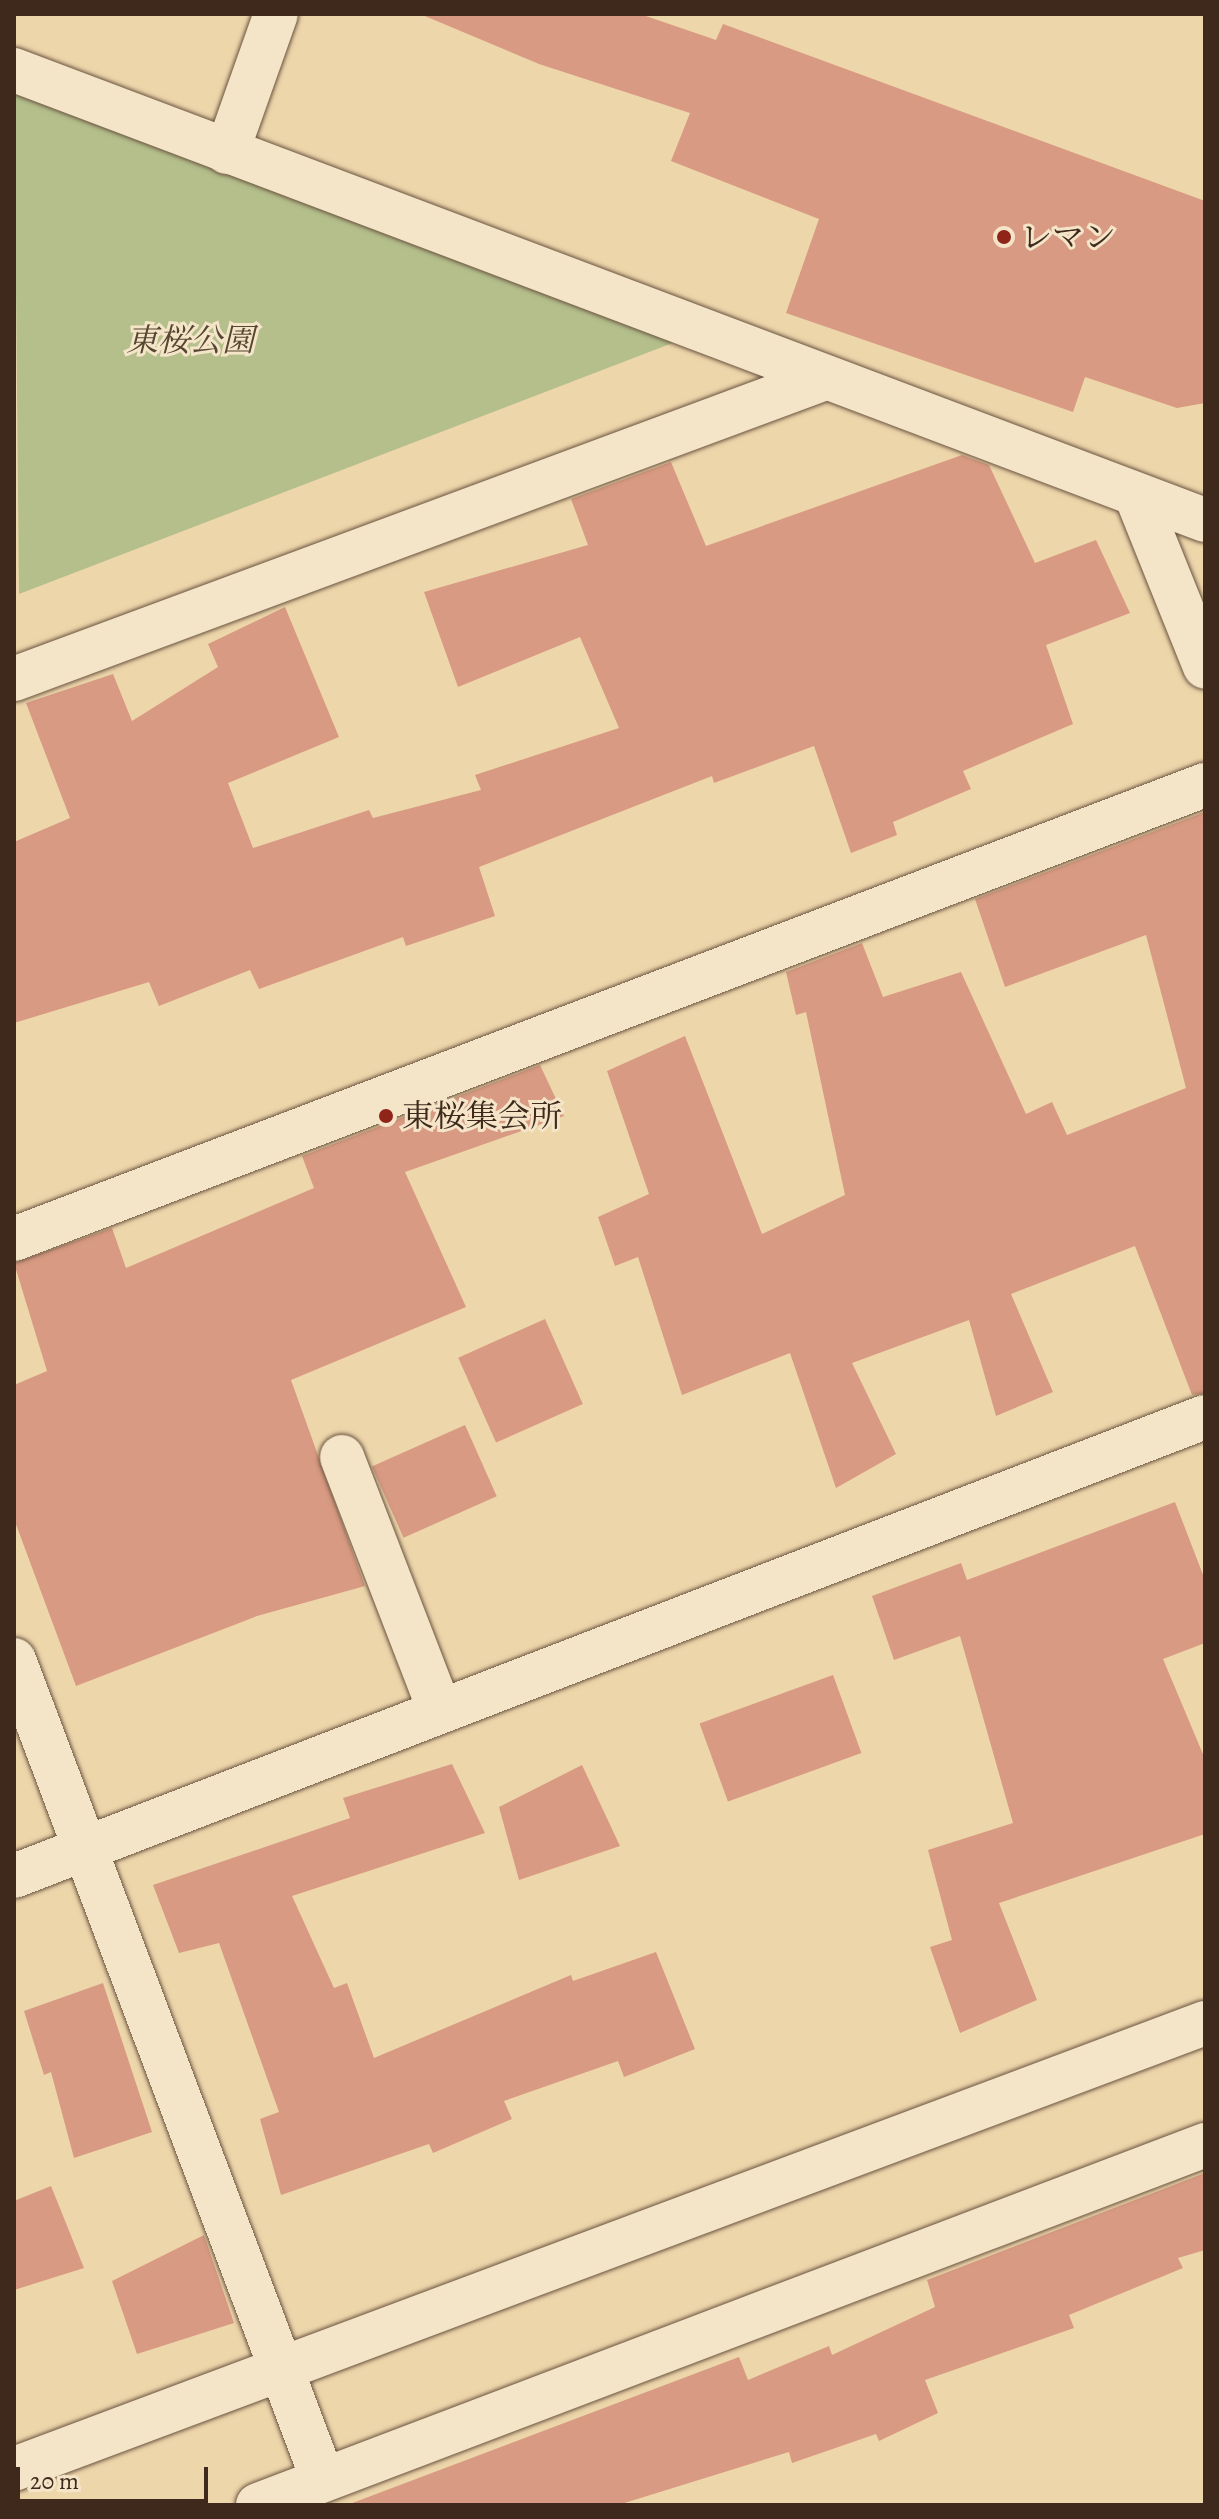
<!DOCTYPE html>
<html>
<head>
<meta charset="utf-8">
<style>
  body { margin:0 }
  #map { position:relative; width:1219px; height:2519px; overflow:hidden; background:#eed6ab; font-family:Alegreya,"Noto Serif JP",serif }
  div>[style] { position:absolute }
  .green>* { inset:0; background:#b4bf8c }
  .building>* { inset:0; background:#d89a82; transform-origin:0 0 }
  .roads { filter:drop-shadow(0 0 2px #6a5440) drop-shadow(0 0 2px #6a5440) }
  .minor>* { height:44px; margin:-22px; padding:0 22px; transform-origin:22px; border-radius:22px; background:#f4e4c8 }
  .dots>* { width:22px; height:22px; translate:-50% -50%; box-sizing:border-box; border:4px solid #f4e4c8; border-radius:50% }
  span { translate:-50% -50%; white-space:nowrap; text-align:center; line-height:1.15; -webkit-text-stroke:6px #f4e4c8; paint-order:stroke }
  .poi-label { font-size:32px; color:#3e291c }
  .left { translate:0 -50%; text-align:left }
  .park-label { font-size:32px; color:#564732; font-style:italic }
  .frame { position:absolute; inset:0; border:16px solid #3e291c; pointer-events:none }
  .scale { position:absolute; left:16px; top:2467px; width:192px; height:36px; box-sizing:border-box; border:4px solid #3e291c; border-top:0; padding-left:10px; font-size:24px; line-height:28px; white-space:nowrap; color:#3e291c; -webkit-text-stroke:6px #f4e4c8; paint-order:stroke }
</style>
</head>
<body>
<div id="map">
  <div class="green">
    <div style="clip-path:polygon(14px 83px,683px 339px,19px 594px)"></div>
  </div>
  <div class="building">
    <div style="clip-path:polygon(420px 14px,640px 14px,716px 40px,723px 24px,1205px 201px,1205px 403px,1177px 408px,1085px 377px,1073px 412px,786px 313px,819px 219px,671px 161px,690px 113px,539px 64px)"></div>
    <div style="clip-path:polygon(962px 455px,989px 465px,1035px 563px,1096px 540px,1130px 613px,1046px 645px,1073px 724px,963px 771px,971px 789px,893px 822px,897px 835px,851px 853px,814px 746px,714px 783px,712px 776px,479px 867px,495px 916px,406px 946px,403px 937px,259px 989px,250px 970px,159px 1006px,149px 982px,14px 1023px,14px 842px,70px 818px,26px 703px,113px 674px,132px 721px,218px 667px,208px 644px,285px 607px,339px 737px,228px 783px,253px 848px,369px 810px,373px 818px,481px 790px,475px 775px,619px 728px,580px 637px,458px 687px,424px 592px,588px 545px,571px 499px,671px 462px,706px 546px)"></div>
    <div style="clip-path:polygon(1205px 812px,1205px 1393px,1192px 1395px,1135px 1246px,1011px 1294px,1053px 1392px,996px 1416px,969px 1320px,852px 1363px,896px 1454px,836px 1488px,790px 1353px,682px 1395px,638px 1257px,615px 1266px,598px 1217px,649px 1194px,607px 1071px,685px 1036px,762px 1234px,845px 1195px,806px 1012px,796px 1015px,786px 972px,862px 943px,883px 997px,961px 972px,1026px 1114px,1052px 1102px,1067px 1135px,1186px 1088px,1146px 935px,1005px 987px,975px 899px)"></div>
    <div style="clip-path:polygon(540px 1065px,564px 1116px,405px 1172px,466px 1307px,291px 1380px,365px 1586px,257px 1616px,76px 1686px,14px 1519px,14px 1385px,47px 1371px,14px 1263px,112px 1228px,126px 1268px,314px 1188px,302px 1156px)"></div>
    <div style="left:545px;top:1319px;width:93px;height:95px;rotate:66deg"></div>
    <div style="left:465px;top:1425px;width:78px;height:102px;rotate:66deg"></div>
    <div style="clip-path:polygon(1175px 1502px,1205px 1580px,1205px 1643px,1163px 1659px,1205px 1759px,1205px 1834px,999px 1903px,1037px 2000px,960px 2033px,930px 1947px,952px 1940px,928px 1850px,1013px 1823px,960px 1636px,894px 1660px,872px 1596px,961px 1563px,967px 1580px)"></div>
    <div style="left:833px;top:1675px;width:83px;height:142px;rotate:70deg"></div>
    <div style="clip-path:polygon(452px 1764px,485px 1833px,292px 1896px,334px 1988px,347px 1983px,374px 2058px,571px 1975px,573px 1981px,656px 1952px,695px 2049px,624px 2077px,618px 2061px,504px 2101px,512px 2119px,433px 2153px,429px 2144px,281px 2195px,260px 2119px,279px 2112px,219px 1943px,179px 1953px,153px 1885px,350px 1818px,343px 1798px)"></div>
    <div style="clip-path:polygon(582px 1765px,620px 1846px,519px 1880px,499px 1807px)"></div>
    <div style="clip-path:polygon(103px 1983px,152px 2132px,74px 2158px,51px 2072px,44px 2075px,24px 2011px)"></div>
    <div style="clip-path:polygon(1205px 2173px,1205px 2250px,1178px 2258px,1183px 2268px,1069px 2315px,1074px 2328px,925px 2380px,938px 2413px,879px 2441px,876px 2434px,792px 2463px,789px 2452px,618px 2505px,347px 2505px,739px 2357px,748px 2380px,829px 2346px,832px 2355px,935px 2307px,927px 2280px)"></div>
    <div style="clip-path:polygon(51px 2186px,84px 2268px,14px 2290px,14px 2201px)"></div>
    <div style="clip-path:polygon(204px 2235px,234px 2323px,137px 2354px,112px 2281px)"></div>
  </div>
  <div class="roads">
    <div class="minor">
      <div style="left:14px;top:70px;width:1273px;rotate:20.7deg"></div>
      <div style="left:227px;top:152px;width:146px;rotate:-70.5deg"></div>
      <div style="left:1136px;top:495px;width:185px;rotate:68.1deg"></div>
      <div style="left:14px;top:679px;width:865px;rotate:-20.36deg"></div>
      <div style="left:14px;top:1239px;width:1275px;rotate:-20.87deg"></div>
      <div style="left:342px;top:1457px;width:272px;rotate:68.9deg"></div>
      <div style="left:14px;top:1660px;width:876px;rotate:69.35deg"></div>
      <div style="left:14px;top:1876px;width:1276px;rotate:-21.08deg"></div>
      <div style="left:14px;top:2469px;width:1272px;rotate:-20.53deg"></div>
      <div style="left:258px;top:2505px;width:1013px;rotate:-20.81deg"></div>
    </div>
  </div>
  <div class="dots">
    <div style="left:1004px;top:237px;background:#8f2418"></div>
    <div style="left:386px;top:1116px;background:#8f2418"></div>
  </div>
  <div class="poi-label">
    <span class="left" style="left:1020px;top:237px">レマン</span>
    <span class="left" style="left:402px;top:1116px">東桜集会所</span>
  </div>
  <div class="park-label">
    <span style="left:190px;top:340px">東桜公園</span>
  </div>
  <div class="frame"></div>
  <div class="scale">20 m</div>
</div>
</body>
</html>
